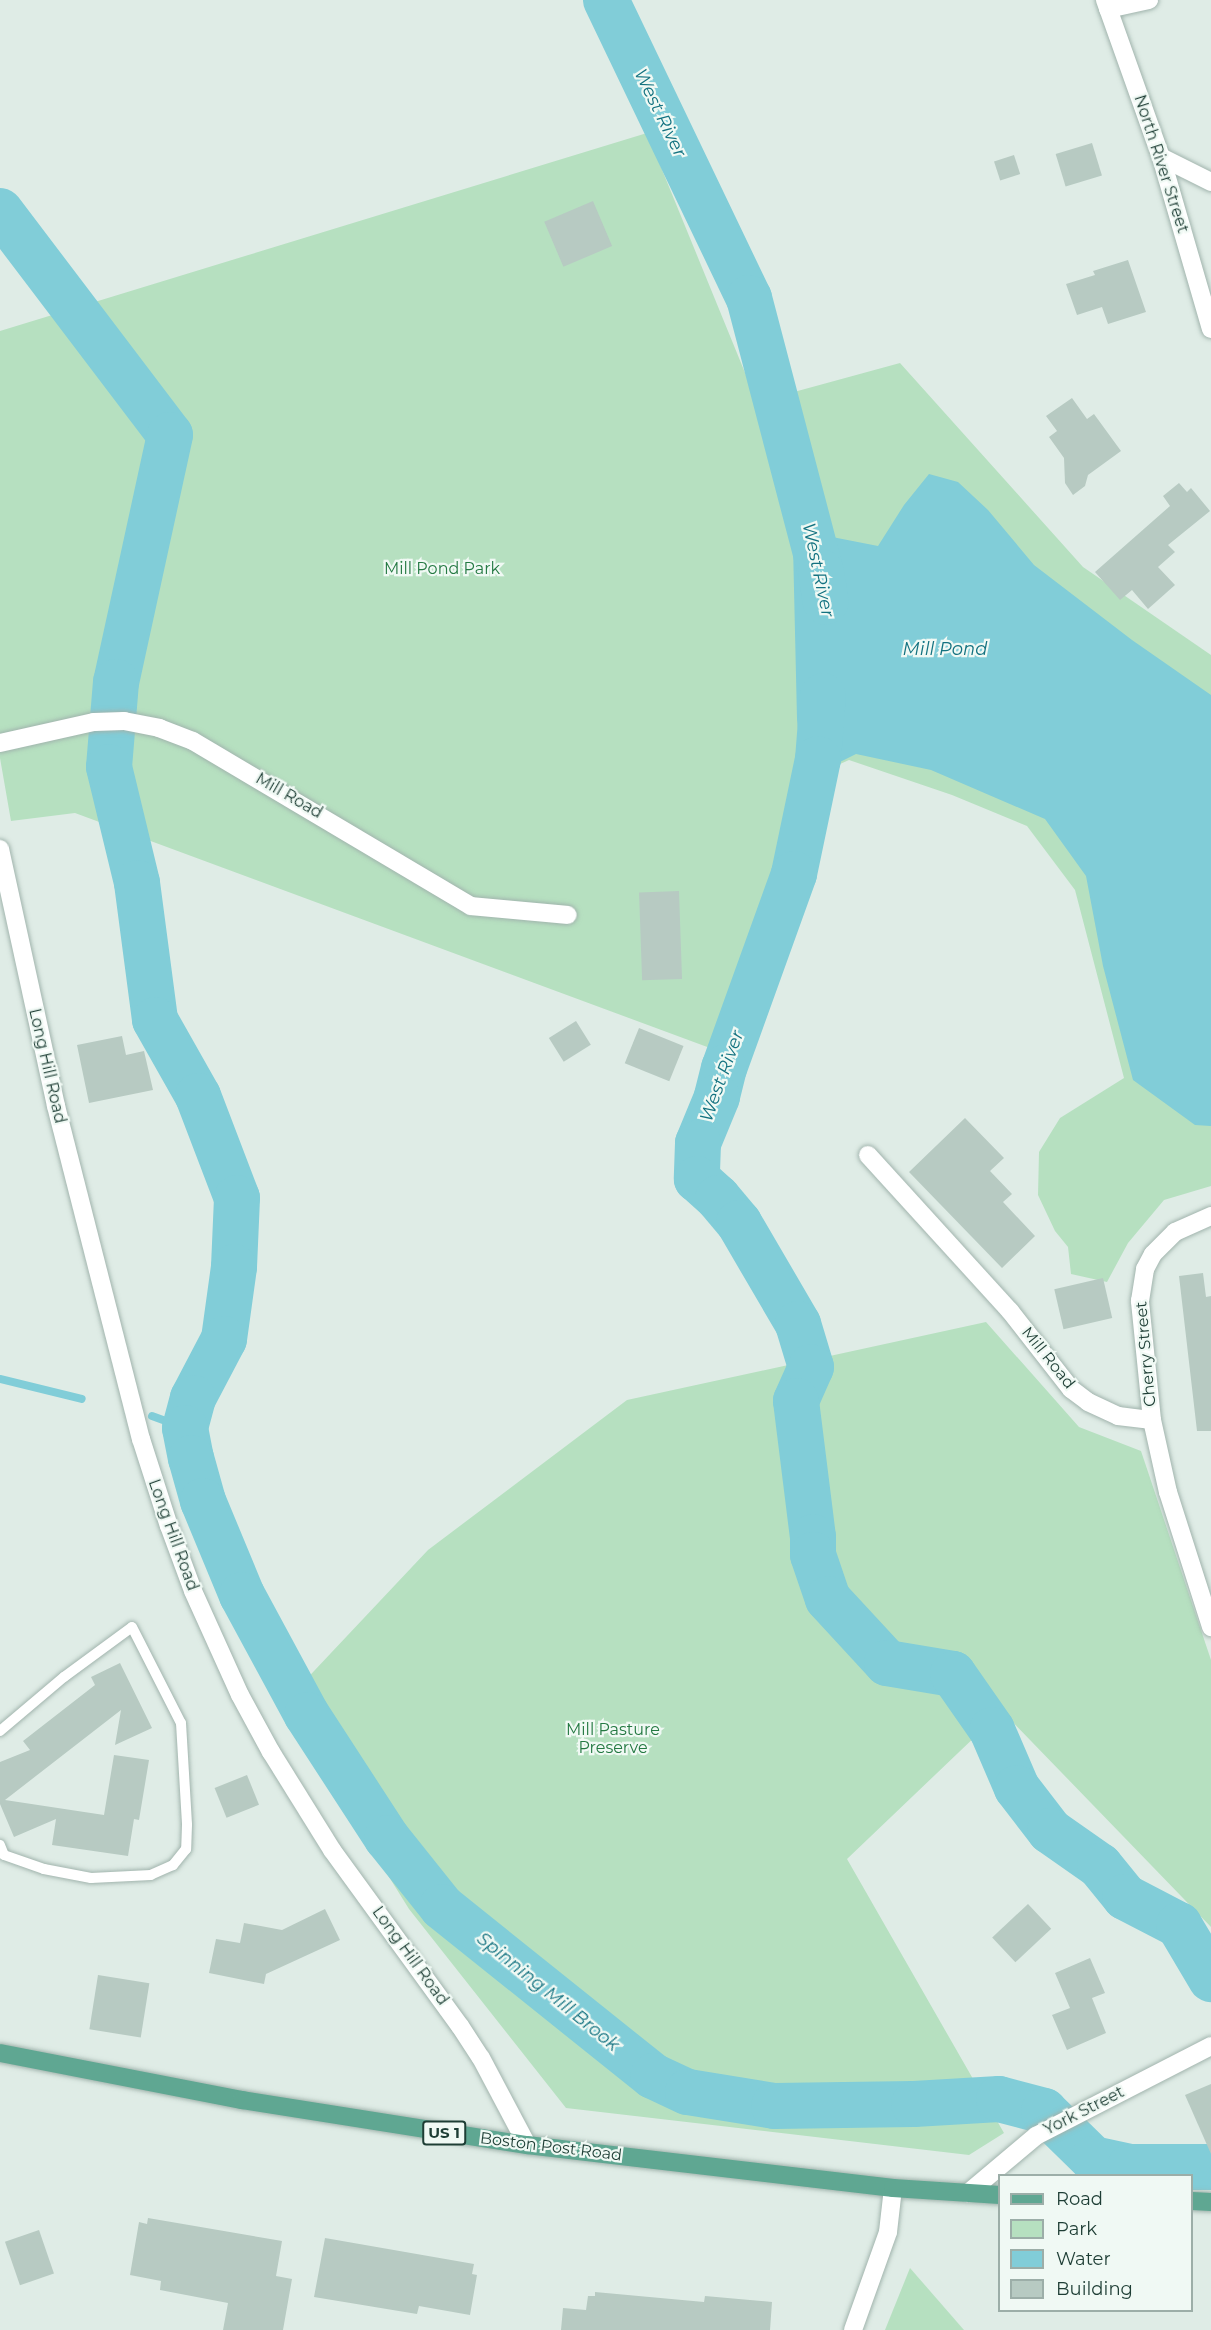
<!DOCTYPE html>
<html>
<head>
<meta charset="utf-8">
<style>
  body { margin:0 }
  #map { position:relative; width:1211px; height:2330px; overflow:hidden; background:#dfece6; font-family:Montserrat,sans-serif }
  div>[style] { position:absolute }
  .green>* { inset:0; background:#b6e0c0 }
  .water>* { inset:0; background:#81cdd8 }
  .stream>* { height:8px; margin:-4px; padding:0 4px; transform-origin:4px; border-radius:4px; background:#81cdd8 }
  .river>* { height:46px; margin:-23px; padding:0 23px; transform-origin:23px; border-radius:23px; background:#81cdd8 }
  .building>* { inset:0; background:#b7cac2; transform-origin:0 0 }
  .roads { filter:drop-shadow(0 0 2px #a1b4ad) drop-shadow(0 0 2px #a1b4ad) }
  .lane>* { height:10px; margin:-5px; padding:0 5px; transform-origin:5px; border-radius:5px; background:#fff }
  .street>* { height:18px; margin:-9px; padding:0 9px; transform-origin:9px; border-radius:9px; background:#fff }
  .secondary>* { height:18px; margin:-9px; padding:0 9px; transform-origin:9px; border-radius:9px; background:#fff }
  .primary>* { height:18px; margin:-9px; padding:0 9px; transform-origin:9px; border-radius:9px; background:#5fa792 }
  span { translate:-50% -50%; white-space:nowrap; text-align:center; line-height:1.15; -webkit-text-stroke:4.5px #f0f9f4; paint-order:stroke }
  .shield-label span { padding:2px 4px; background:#f0f9f4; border:2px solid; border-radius:4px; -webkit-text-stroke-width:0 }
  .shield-label { font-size:15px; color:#1e3e35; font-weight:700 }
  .street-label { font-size:16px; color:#1e3e35 }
  .park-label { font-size:16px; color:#247942 }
  .water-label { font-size:18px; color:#137280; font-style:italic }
  .legend { position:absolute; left:998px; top:2174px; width:195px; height:138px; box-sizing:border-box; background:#f0f9f4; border:2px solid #9caea8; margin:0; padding:8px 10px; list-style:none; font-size:18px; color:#1e3e35 }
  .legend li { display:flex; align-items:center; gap:12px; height:30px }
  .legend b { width:30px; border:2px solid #9caea8 }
</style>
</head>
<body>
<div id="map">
  <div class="green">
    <div style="clip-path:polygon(647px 133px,757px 402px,900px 363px,1083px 567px,1211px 655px,1211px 1186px,1164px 1200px,1128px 1243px,1107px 1282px,1071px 1274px,1068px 1247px,1055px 1231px,1038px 1195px,1039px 1152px,1060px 1118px,1124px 1078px,1075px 890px,1027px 826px,952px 795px,849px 760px,820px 773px,804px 858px,737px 1058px,75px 813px,11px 821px,0 758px,0 331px)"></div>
    <div style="clip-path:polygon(986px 1322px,1079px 1427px,1141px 1451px,1211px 1660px,1211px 1927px,1002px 1711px,847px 1859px,1004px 2133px,969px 2155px,566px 2108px,409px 1909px,282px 1705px,428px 1550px,627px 1400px)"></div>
    <div style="clip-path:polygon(910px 2268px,964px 2330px,885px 2330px)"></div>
  </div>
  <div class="water">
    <div style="clip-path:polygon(929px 474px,958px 482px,988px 510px,1034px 565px,1132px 640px,1211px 695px,1211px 1126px,1195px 1125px,1133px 1080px,1103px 966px,1086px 876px,1045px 819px,931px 770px,856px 754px,836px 764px,800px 753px,797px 719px,793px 546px,822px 535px,878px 546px,904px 505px)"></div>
  </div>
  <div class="stream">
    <div style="left:0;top:1379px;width:84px;rotate:13.7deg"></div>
    <div style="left:152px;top:1416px;width:35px;rotate:20deg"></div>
  </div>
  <div class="river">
    <div style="left:606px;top:0;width:331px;rotate:64.4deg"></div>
    <div style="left:749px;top:298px;width:283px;rotate:75.3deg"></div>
    <div style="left:821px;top:572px;width:30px;rotate:81deg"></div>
    <div style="left:0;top:211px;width:281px;rotate:52.8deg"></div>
    <div style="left:170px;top:435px;width:253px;rotate:102.3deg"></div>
    <div style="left:116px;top:682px;width:85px;rotate:94.7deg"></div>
    <div style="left:109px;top:767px;width:119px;rotate:76.4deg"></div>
    <div style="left:137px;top:883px;width:138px;rotate:82.5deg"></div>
    <div style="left:155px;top:1020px;width:87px;rotate:60.5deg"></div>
    <div style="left:198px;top:1096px;width:109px;rotate:69.1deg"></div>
    <div style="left:237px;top:1198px;width:69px;rotate:92.5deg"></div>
    <div style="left:234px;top:1267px;width:73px;rotate:97.9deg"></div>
    <div style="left:224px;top:1339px;width:67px;rotate:117.7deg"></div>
    <div style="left:193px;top:1398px;width:31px;rotate:105deg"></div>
    <div style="left:185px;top:1428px;width:31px;rotate:79deg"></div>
    <div style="left:191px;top:1458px;width:45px;rotate:74.4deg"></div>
    <div style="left:203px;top:1501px;width:102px;rotate:67.5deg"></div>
    <div style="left:242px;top:1595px;width:136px;rotate:61.6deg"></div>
    <div style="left:307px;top:1715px;width:147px;rotate:57deg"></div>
    <div style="left:387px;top:1838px;width:88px;rotate:51.4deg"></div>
    <div style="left:442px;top:1907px;width:270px;rotate:38.7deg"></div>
    <div style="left:653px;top:2076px;width:38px;rotate:25deg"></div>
    <div style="left:688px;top:2092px;width:87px;rotate:9.2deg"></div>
    <div style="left:774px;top:2106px;width:140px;rotate:-0.8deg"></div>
    <div style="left:914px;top:2104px;width:85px;rotate:-3.4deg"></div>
    <div style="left:999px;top:2099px;width:47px;rotate:14.9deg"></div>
    <div style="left:1044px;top:2111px;width:69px;rotate:44.4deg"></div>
    <div style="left:1093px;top:2159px;width:38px;rotate:12deg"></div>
    <div style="left:1130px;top:2167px;width:81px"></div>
    <div style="left:823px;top:696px;width:63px;rotate:94.5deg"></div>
    <div style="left:818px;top:759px;width:117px;rotate:101.8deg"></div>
    <div style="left:794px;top:874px;width:206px;rotate:109.8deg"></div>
    <div style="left:724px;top:1068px;width:30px;rotate:104deg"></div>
    <div style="left:717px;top:1097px;width:50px;rotate:112.4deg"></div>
    <div style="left:698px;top:1143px;width:36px;rotate:92deg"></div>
    <div style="left:697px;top:1179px;width:28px;rotate:42deg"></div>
    <div style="left:718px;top:1198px;width:33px;rotate:50deg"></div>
    <div style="left:739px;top:1223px;width:117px;rotate:59.7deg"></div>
    <div style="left:798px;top:1324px;width:45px;rotate:73.2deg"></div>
    <div style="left:811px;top:1367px;width:37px;rotate:114deg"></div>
    <div style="left:796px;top:1401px;width:137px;rotate:82.9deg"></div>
    <div style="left:813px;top:1537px;width:18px;rotate:90deg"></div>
    <div style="left:813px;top:1555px;width:46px;rotate:71.2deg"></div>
    <div style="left:828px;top:1599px;width:87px;rotate:47.3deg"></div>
    <div style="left:887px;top:1663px;width:67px;rotate:9.5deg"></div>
    <div style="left:953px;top:1674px;width:68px;rotate:55.1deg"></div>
    <div style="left:992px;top:1730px;width:63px;rotate:66.7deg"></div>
    <div style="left:1017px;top:1788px;width:54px;rotate:52.5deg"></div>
    <div style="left:1050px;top:1831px;width:61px;rotate:35deg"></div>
    <div style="left:1100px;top:1866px;width:40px;rotate:51deg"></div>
    <div style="left:1125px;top:1897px;width:61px;rotate:27.4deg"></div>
    <div style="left:1179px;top:1925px;width:63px;rotate:59.3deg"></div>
  </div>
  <div class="building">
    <div style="left:1092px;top:143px;width:34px;height:38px;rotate:73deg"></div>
    <div style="left:1014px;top:155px;width:20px;height:21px;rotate:72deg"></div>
    <div style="left:593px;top:201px;width:49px;height:53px;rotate:67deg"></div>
    <div style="clip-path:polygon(1128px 260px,1146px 312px,1108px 324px,1102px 307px,1077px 315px,1066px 284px,1095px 275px,1093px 271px)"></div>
    <div style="clip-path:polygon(1072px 398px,1087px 419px,1094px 414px,1121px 451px,1088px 475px,1085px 486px,1073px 495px,1065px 483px,1064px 458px,1049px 437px,1057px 431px,1046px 416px)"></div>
    <div style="clip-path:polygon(1179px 483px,1187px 492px,1191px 488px,1210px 511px,1168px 545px,1175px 552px,1158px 567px,1175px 585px,1148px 609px,1132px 590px,1120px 600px,1095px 572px,1170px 506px,1163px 496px)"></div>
    <div style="left:679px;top:891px;width:88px;height:40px;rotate:88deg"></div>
    <div style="left:576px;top:1021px;width:28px;height:32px;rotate:58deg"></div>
    <div style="left:639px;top:1028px;width:48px;height:38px;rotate:22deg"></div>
    <div style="clip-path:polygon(122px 1036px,126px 1055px,144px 1051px,153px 1090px,89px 1103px,77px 1045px)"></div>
    <div style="clip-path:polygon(965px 1118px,1004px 1158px,990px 1171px,1012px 1194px,1003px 1202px,1035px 1236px,1002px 1268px,909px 1172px)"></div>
    <div style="clip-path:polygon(1203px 1273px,1206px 1297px,1211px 1296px,1211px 1431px,1197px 1431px,1179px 1276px)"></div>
    <div style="left:1103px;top:1278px;width:41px;height:50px;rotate:77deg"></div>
    <div style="clip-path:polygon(120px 1663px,152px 1728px,115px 1745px,121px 1710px,5px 1800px,104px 1815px,114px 1755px,149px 1760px,139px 1820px,134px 1819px,128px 1856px,52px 1845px,56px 1819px,14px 1837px,0 1804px,0 1762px,30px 1750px,23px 1741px,95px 1685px,91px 1677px)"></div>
    <div style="left:247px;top:1775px;width:32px;height:35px;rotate:68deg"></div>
    <div style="left:1028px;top:1904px;width:34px;height:49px;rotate:47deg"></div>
    <div style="clip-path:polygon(325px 1909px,340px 1940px,266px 1974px,264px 1984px,209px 1973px,216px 1939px,240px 1943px,244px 1923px,282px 1930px)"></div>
    <div style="clip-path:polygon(1090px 1958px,1105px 1993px,1092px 1998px,1106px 2033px,1067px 2050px,1052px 2015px,1070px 2008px,1055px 1973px)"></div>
    <div style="left:98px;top:1975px;width:52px;height:55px;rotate:9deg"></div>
    <div style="clip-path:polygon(1211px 2084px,1211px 2154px,1185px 2095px)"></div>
    <div style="clip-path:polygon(148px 2218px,282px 2241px,276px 2276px,292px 2279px,283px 2330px,223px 2330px,228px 2303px,160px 2290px,161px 2281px,130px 2275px,139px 2222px,147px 2224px)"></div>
    <div style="left:39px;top:2230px;width:46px;height:36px;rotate:71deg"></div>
    <div style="clip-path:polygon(325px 2238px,474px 2264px,472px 2274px,477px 2275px,470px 2315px,419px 2306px,417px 2314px,314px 2297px)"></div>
    <div style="clip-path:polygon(595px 2292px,704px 2302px,705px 2296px,772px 2302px,770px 2330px,561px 2330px,563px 2308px,586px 2310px,588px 2296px,595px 2296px)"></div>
  </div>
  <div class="roads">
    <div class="lane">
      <div style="left:0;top:1731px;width:84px;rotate:-40.2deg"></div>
      <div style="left:64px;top:1677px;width:84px;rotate:-36.3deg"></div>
      <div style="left:132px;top:1627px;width:108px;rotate:63deg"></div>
      <div style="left:181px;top:1723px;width:102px;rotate:86.6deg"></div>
      <div style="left:187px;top:1825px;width:24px;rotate:92deg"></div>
      <div style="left:186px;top:1849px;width:21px;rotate:129deg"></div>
      <div style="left:173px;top:1865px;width:24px;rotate:156deg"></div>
      <div style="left:151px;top:1875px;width:60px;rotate:177.1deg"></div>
      <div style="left:91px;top:1878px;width:48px;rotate:-169.2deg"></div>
      <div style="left:44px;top:1869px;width:42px;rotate:-160.7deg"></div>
      <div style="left:4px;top:1855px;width:11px;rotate:-112deg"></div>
    </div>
    <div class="street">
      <div style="left:1105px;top:0;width:167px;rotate:70.4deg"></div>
      <div style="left:1161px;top:157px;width:179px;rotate:73.8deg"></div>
      <div style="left:1108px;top:9px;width:42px;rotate:-12.4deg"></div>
      <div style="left:1161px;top:157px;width:56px;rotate:26.6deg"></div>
      <div style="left:0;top:743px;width:96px;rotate:-12.6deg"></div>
      <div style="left:94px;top:722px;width:30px;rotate:-2deg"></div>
      <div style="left:124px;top:721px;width:36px;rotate:11deg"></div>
      <div style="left:159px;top:728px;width:36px;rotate:21deg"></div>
      <div style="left:193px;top:741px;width:323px;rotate:30.7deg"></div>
      <div style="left:471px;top:906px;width:97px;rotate:5.3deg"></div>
      <div style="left:868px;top:1155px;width:211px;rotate:47.7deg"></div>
      <div style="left:1010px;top:1311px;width:99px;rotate:52deg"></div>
      <div style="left:1071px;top:1389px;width:21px;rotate:37deg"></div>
      <div style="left:1088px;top:1402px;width:33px;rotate:25deg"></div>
      <div style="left:1118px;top:1416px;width:34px;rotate:7deg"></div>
      <div style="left:1152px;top:1420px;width:74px;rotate:77.5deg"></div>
      <div style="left:1168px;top:1492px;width:142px;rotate:72.3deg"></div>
      <div style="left:1152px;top:1420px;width:120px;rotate:-95.8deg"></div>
      <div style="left:1140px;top:1301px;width:32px;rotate:-81deg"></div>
      <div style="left:1145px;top:1269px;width:17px;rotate:-62deg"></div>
      <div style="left:1153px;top:1254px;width:31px;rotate:-45deg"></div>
      <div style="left:1175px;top:1232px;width:39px;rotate:-24deg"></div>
      <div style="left:968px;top:2193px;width:89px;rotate:-40deg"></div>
      <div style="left:1036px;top:2136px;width:197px;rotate:-27.2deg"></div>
      <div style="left:853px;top:2330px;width:104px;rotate:-70.3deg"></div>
      <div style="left:888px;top:2232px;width:44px;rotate:-83.5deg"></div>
    </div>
    <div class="secondary">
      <div style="left:0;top:849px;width:263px;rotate:77.7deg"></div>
      <div style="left:56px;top:1106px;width:344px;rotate:75.7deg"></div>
      <div style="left:141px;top:1439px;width:91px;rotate:72.2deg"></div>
      <div style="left:169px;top:1526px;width:69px;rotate:69.7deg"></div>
      <div style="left:193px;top:1591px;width:114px;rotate:65.7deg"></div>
      <div style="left:240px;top:1695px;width:65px;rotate:61.5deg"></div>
      <div style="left:271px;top:1752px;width:115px;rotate:58.1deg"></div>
      <div style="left:332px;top:1850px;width:218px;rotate:54deg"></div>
      <div style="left:460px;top:2026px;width:38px;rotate:57deg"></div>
      <div style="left:481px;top:2058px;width:98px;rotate:62.1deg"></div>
    </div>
    <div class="primary">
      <div style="left:0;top:2053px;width:247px;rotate:11deg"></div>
      <div style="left:242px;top:2100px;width:289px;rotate:9deg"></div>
      <div style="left:527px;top:2145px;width:369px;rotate:6.7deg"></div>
      <div style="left:893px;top:2188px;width:107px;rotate:3.7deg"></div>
      <div style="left:1192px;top:2201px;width:19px;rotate:3deg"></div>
    </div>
  </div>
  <div class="shield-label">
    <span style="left:444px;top:2133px">US 1</span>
  </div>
  <div class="street-label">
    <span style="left:1161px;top:164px;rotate:72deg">North River Street</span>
    <span style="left:289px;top:796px;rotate:30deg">Mill Road</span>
    <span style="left:47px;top:1066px;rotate:77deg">Long Hill Road</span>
    <span style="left:1146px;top:1354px;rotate:-95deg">Cherry Street</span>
    <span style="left:1048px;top:1358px;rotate:51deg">Mill Road</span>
    <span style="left:173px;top:1535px;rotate:70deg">Long Hill Road</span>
    <span style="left:410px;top:1956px;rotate:54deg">Long Hill Road</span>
    <span style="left:1084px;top:2111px;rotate:-27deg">York Street</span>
    <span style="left:551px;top:2147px;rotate:7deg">Boston Post Road</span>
  </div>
  <div class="park-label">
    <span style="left:442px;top:569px">Mill Pond Park</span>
    <span style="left:613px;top:1739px">Mill Pasture<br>Preserve</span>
  </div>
  <div class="water-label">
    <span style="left:660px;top:113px;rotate:64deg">West River</span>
    <span style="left:818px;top:570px;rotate:78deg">West River</span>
    <span style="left:945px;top:649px">Mill Pond</span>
    <span style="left:722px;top:1076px;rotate:-70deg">West River</span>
    <span style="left:548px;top:1992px;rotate:39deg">Spinning Mill Brook</span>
  </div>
  <ul class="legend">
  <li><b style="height:8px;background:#5fa792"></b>Road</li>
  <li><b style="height:16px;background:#b6e0c0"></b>Park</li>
  <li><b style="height:16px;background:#81cdd8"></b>Water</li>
  <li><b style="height:16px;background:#b7cac2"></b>Building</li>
  </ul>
</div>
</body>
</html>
